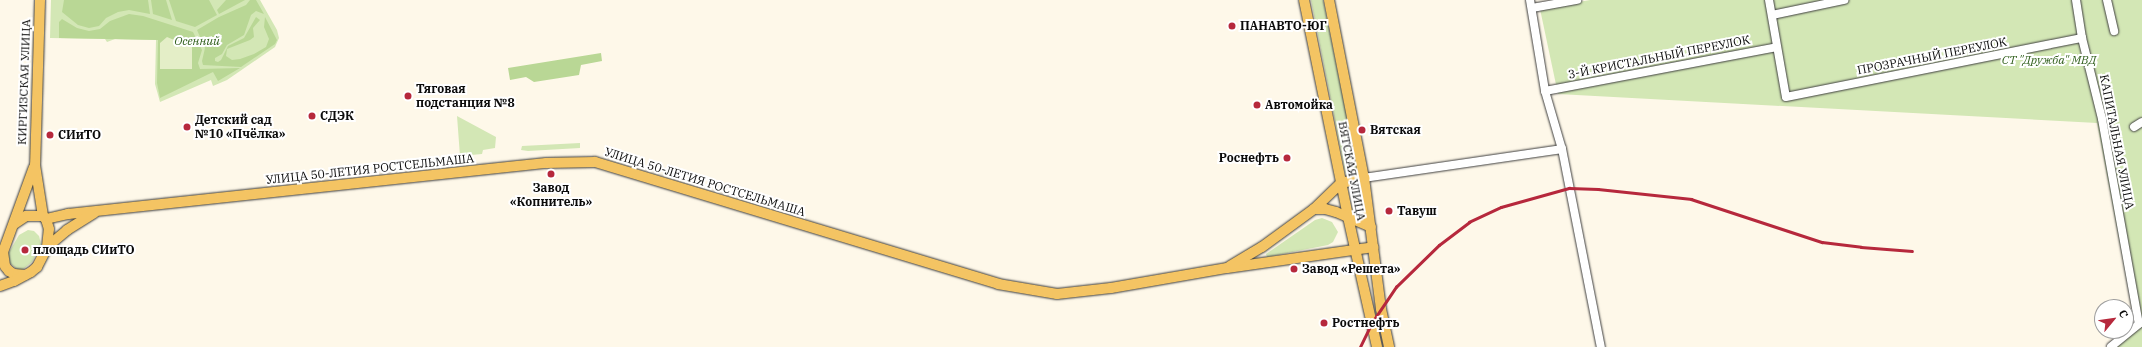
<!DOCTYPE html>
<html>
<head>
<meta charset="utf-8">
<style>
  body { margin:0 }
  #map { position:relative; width:2142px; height:347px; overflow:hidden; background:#fef8e9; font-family:"IBM Plex Serif",serif }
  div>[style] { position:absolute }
  .green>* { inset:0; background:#d3e7b5 }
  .forest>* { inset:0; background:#b9d795 }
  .pitch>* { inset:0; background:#e4eec7 }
  .roads { filter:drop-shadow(0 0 1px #3e3e3e) drop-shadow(0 0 1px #3e3e3e) }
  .minor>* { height:8px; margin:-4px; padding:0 4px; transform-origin:4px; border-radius:4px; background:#fff }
  .major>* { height:10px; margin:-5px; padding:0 5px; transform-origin:5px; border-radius:5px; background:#f4c463 }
  .rail>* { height:2.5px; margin:-1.25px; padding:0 1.25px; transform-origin:1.25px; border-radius:1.25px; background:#b6283c }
  .dots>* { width:11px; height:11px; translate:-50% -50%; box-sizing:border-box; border:2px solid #fff; border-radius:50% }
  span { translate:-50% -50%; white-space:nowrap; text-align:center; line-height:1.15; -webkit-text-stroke:4px #fff; paint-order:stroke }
  .poi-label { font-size:12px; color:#0b0b0b; font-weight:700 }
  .left { translate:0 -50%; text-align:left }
  .right { translate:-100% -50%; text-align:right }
  .park-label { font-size:12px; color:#32601e; font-style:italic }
  .street-label { font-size:12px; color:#0b0b0b }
  .north { position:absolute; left:2094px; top:299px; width:40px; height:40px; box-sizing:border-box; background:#fff; border:1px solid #9d9d9d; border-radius:50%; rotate:61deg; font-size:11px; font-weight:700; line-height:16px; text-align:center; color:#0b0b0b }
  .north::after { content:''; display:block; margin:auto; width:14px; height:18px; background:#b6283c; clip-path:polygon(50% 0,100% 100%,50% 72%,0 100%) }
</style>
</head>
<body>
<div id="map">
  <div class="green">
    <div style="clip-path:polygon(51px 0,260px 0,277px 30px,279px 38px,275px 47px,227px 80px,213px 86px,211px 80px,160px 102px,155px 84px,156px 40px,115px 39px,107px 42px,105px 39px,50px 38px)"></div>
    <div style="clip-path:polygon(1311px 0,1323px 0,1357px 167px,1357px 174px,1352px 176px,1347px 176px,1345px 171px)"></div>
    <div style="clip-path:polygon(1590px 0,2142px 0,2142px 347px,2117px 347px,2135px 324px,2097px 123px,1558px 94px,1540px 9px)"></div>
    <div style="clip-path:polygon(457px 116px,496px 137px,495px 148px,483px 150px,482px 154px,460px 156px)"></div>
    <div style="clip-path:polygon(580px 143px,580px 148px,528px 151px,521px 150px,522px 146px)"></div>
    <div style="clip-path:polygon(1322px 218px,1332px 222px,1338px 232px,1333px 242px,1328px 245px,1267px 257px,1266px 254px,1315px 220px)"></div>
    <div style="clip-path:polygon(28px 230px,34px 231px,39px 236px,41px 244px,32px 262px,22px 270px,18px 270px,10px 263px,8px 254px,19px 235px)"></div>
  </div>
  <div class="forest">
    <div style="clip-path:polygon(64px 0,148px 0,150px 14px,129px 10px,118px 12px,106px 18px,99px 26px,89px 28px,78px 25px,62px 12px)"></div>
    <div style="clip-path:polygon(151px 0,166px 0,172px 20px,153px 14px)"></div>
    <div style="clip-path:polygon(169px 0,209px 0,217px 15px,195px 27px,176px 21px)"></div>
    <div style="clip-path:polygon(226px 0,245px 0,219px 14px,217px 10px)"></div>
    <div style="clip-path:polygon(250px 0,256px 0,264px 14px,256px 11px,251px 15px,244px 35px,227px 45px,222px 54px,215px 58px,215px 61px,218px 62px,221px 60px,228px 46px,244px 38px,256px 17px,260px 20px,253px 28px,254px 37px,250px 40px,227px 49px,226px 56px,232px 60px,240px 59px,254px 54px,266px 47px,269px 39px,264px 27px,265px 17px,277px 40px,275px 44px,241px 67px,203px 65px,202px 61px,205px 48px,197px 30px,219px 17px,246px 5px)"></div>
    <div style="clip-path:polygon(129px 14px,143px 16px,193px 32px,202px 50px,198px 63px,200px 69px,240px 68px,218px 81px,213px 72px,160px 98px,157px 83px,158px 40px,59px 38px,59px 22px,62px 19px,77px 28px,89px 31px,100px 29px,110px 21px)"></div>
    <div style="clip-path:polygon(601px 53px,602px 61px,581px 65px,579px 75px,534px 82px,526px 77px,510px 80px,508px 68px)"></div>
  </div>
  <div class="pitch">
    <div style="clip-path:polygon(167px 37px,179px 42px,192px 43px,192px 69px,160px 69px,160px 43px)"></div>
  </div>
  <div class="roads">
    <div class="minor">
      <div style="left:1530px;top:0;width:92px;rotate:80.6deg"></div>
      <div style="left:1545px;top:91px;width:60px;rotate:73.7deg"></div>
      <div style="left:1562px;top:149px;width:202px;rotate:78.9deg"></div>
      <div style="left:1769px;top:0;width:98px;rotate:80.1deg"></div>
      <div style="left:1786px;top:97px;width:302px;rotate:-11.3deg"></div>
      <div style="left:2076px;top:0;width:38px;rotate:81deg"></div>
      <div style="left:2082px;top:38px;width:83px;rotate:76.1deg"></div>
      <div style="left:2102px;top:119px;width:208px;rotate:79.8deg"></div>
      <div style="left:2139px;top:324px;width:36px;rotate:141deg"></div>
      <div style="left:2107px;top:0;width:32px;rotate:77deg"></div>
      <div style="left:1532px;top:8px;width:46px;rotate:-10.1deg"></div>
      <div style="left:1772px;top:15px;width:74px;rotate:-11.8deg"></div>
      <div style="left:1545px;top:91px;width:236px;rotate:-10.7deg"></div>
      <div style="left:2134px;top:127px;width:9px;rotate:-32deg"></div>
      <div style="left:1364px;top:178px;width:200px;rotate:-8.3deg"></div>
    </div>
    <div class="major">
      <div style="left:40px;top:0;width:165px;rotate:91.7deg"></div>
      <div style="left:35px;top:165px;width:52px;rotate:81.1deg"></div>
      <div style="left:1304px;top:0;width:221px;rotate:78.5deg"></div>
      <div style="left:1348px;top:217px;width:133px;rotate:77.4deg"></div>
      <div style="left:1329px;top:0;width:181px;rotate:78.9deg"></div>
      <div style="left:1364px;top:178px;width:132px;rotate:82.6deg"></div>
      <div style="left:1381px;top:309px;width:39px;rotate:78deg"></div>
      <div style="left:1314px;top:209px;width:11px"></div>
      <div style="left:1325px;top:209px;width:11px;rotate:15deg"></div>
      <div style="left:1336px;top:212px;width:38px;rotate:23deg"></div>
      <div style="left:46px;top:219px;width:23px;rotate:-13deg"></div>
      <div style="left:68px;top:214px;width:481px;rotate:-6.1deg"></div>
      <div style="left:546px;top:163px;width:49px;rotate:-1.2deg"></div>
      <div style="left:595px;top:162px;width:421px;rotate:16.8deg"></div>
      <div style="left:998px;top:284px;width:60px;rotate:9.6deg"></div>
      <div style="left:1057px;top:294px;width:54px;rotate:-6.3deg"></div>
      <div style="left:1111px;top:288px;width:118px;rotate:-9.8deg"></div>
      <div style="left:1227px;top:268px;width:148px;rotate:-8.1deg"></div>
      <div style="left:47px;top:247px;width:26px;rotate:-40deg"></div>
      <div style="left:67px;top:230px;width:32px;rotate:-32deg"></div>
      <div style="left:1230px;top:266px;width:37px;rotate:-31deg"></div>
      <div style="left:1262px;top:247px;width:64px;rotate:-36.2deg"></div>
      <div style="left:1314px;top:209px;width:37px;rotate:-44deg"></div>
      <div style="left:1341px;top:183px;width:24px;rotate:-12deg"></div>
      <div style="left:25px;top:275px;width:11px;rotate:-175deg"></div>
      <div style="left:14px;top:274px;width:6px;rotate:-149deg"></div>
      <div style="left:9px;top:271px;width:6px;rotate:-129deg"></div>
      <div style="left:5px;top:266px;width:14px;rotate:-98deg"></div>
      <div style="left:3px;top:252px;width:90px;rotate:-70deg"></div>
      <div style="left:0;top:286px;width:15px;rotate:-20deg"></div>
      <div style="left:14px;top:281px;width:19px;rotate:-28deg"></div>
      <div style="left:31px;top:272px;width:8px;rotate:-40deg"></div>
      <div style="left:37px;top:267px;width:22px;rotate:-63deg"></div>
      <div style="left:47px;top:247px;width:18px;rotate:-84deg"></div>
      <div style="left:49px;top:229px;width:10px;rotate:-107deg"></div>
      <div style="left:46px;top:219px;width:4px;rotate:-135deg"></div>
      <div style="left:43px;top:216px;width:17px;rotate:180deg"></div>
      <div style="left:26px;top:216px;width:14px;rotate:146deg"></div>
    </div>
  </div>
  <div class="rail">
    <div style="left:1360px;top:347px;width:25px;rotate:-64deg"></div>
    <div style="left:1371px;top:324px;width:45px;rotate:-56deg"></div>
    <div style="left:1396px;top:287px;width:60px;rotate:-44.3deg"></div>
    <div style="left:1439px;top:245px;width:38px;rotate:-37deg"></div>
    <div style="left:1469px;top:222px;width:35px;rotate:-25deg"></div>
    <div style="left:1501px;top:207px;width:71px;rotate:-15.6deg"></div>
    <div style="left:1569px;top:188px;width:29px;rotate:2deg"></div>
    <div style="left:1598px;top:189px;width:94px;rotate:6.1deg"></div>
    <div style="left:1691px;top:199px;width:138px;rotate:18.2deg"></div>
    <div style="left:1822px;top:242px;width:39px;rotate:7deg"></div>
    <div style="left:1861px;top:247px;width:51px;rotate:4.5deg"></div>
  </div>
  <div class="dots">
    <div style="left:1232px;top:26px;background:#b6283c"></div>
    <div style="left:408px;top:96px;background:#b6283c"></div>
    <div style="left:1257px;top:105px;background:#b6283c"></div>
    <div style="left:312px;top:116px;background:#b6283c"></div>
    <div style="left:187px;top:127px;background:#b6283c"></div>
    <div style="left:1362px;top:130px;background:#b6283c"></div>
    <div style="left:50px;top:135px;background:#b6283c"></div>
    <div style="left:1287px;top:158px;background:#b6283c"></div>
    <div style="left:551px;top:174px;background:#b6283c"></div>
    <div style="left:1389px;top:211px;background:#b6283c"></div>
    <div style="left:25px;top:250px;background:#b6283c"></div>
    <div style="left:1294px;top:269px;background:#b6283c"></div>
    <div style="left:1324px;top:323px;background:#b6283c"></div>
  </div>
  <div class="poi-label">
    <span class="left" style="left:1240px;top:26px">ПАНАВТО-ЮГ</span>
    <span class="left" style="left:416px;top:96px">Тяговая<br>подстанция №8</span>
    <span class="left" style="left:1265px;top:105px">Автомойка</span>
    <span class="left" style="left:320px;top:116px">СДЭК</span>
    <span class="left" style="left:195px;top:127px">Детский сад<br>№10 «Пчёлка»</span>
    <span class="left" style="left:1370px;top:130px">Вятская</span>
    <span class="left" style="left:58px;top:135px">СИиТО</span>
    <span class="right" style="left:1279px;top:158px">Роснефть</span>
    <span style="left:551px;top:195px">Завод<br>«Копнитель»</span>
    <span class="left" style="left:1397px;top:211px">Тавуш</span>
    <span class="left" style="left:33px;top:250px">площадь СИиТО</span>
    <span class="left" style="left:1302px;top:269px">Завод «Решета»</span>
    <span class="left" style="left:1332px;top:323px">Ростнефть</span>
  </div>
  <div class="park-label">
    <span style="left:197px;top:41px">Осенний</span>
    <span style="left:2049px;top:60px">СТ "Дружба" МВД</span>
  </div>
  <div class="street-label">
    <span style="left:1932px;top:56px;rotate:-11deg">ПРОЗРАЧНЫЙ ПЕРЕУЛОК</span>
    <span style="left:1659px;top:57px;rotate:-11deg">3-Й КРИСТАЛЬНЫЙ ПЕРЕУЛОК</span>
    <span style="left:24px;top:82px;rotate:-88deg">КИРГИЗСКАЯ УЛИЦА</span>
    <span style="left:2117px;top:142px;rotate:79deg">КАПИТАЛЬНАЯ УЛИЦА</span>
    <span style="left:370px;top:169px;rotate:-6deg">УЛИЦА 50-ЛЕТИЯ РОСТСЕЛЬМАША</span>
    <span style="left:1352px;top:171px;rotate:79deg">ВЯТСКАЯ УЛИЦА</span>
    <span style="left:705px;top:182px;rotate:17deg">УЛИЦА 50-ЛЕТИЯ РОСТСЕЛЬМАША</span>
  </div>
  <div class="north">С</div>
</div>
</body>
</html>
